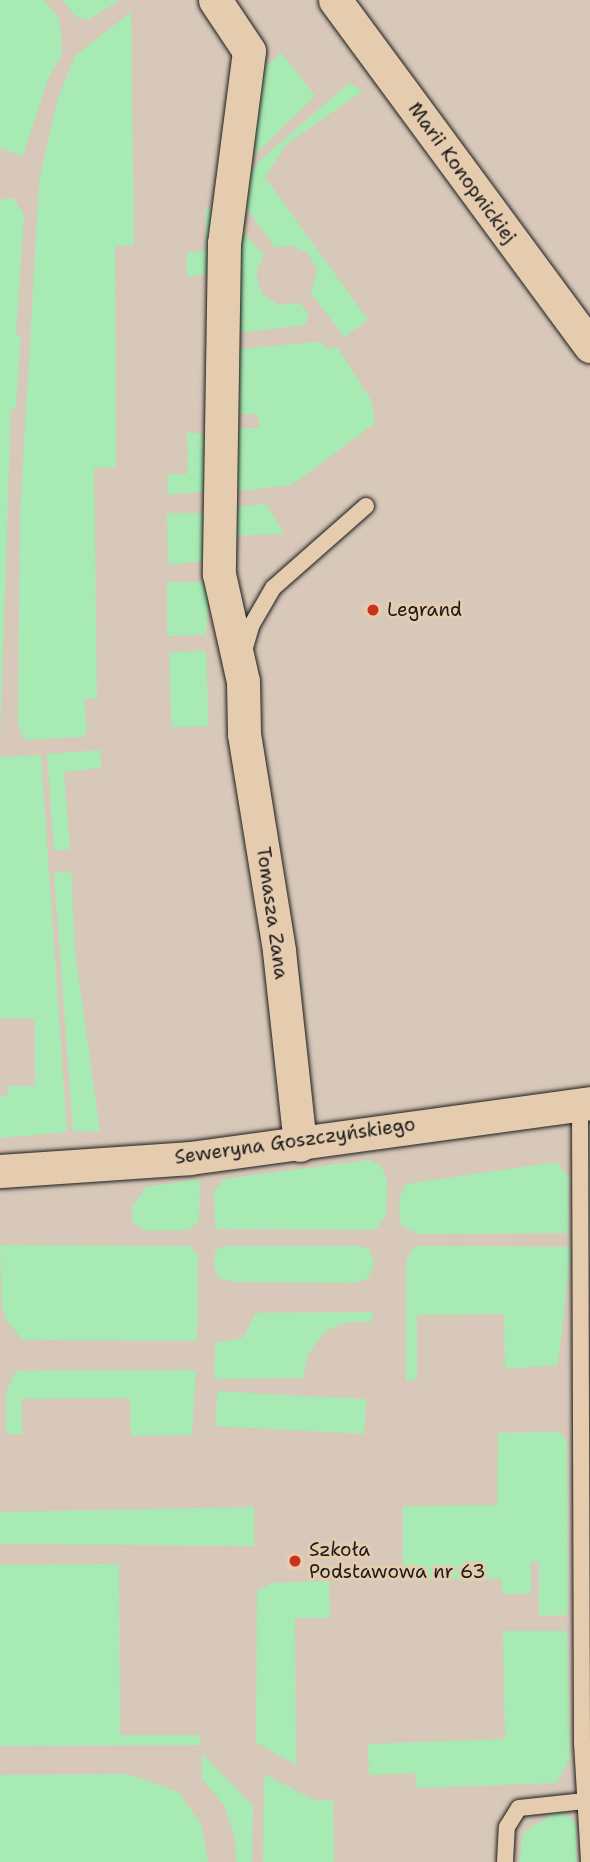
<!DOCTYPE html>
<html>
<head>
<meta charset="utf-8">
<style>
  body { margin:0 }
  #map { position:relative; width:590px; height:1862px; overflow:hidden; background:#d8c8b9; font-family:"Shantell Sans",sans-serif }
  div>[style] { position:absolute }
  .green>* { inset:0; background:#a8eab3; transform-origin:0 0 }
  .roads { filter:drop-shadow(0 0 2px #1c1c1c) drop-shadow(0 0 2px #1c1c1c) }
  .service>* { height:16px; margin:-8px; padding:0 8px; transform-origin:8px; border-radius:8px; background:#e6ccae }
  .minor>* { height:33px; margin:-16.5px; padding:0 16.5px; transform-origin:16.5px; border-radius:16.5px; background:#e6ccae }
  .dots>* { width:19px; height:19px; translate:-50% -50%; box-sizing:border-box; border:4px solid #e6ccae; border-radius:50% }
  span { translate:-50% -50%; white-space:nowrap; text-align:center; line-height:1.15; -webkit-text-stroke:6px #e6ccae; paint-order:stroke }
  .street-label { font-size:19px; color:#1c1c1c }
  .poi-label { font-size:19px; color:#1c1c1c }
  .left { translate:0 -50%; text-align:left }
</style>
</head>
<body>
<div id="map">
  <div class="green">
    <div style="clip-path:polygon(0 0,44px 0,59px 18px,61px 32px,62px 55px,48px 79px,23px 156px,0 148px)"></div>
    <div style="clip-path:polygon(62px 0,120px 0,88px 20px,76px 17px)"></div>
    <div style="clip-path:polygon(131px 12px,134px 245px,115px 246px,116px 467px,94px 468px,97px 699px,84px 699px,87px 731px,82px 737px,25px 740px,18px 725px,20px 516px,39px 181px,57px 101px,75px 56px)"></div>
    <div style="clip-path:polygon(282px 53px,315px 96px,248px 161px,254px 74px)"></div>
    <div style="clip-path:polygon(349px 83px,363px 91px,287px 144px,265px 177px,368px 320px,344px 337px,311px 293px,317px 271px,308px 253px,290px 245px,275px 248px,238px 196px,257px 163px)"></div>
    <div style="clip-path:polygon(13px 197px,24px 215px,16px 335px,21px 335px,16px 407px,11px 410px,0 738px,0 200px)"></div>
    <div style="clip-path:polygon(222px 208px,214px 275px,187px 276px,187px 253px,206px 251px,206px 209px)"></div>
    <div style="clip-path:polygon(239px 227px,264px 255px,256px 274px,262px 294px,279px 305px,300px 303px,309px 314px,305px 325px,229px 334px)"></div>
    <div style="clip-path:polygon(316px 342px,323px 342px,324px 349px,337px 347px,371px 400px,375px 423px,292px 485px,229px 492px,229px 429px,259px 428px,258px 414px,230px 415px,230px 350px)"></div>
    <div style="clip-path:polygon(187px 432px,211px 435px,210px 491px,168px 495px,167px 474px,188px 474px)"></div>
    <div style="clip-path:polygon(266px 504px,284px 534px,229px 536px,233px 507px)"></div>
    <div style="clip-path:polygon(167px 513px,201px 513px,208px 518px,207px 561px,168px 565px)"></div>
    <div style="clip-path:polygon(167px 582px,205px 582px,209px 587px,206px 635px,167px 636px)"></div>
    <div style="left:206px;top:651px;width:75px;height:37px;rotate:88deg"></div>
    <div style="clip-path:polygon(100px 750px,101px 768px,64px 772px,70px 849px,54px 851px,47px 754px)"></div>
    <div style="clip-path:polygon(41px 755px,67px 1132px,0 1138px,0 1096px,7px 1096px,8px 1086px,35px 1086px,35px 1019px,0 1018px,0 757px)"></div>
    <div style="clip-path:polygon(71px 871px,75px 951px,100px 1131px,73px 1132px,54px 873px)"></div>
    <div style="clip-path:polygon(369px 1160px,381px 1166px,387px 1179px,386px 1214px,376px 1230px,215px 1229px,214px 1191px,224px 1179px)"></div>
    <div style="clip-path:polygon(557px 1162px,569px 1178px,568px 1233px,417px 1234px,400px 1224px,399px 1199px,406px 1184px)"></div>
    <div style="clip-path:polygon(200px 1179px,199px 1221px,188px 1230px,146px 1231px,132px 1222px,132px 1207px,146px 1187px)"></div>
    <div style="clip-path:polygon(0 1245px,190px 1246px,198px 1256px,197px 1341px,23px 1340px,6px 1320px,2px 1307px)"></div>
    <div style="clip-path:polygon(226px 1246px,361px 1246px,370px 1250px,374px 1265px,367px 1279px,356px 1283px,232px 1282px,219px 1278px,214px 1265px,215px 1250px)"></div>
    <div style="clip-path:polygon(422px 1246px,571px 1247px,558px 1365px,505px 1369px,504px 1314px,417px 1315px,417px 1380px,406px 1380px,406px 1262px,413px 1248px)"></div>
    <div style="clip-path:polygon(373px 1312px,372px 1321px,344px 1323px,324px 1332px,308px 1354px,303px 1378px,214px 1379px,215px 1343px,243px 1338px,256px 1313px)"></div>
    <div style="clip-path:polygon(196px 1370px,192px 1435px,131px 1436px,130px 1398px,21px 1399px,22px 1434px,6px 1434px,6px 1392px,16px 1371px)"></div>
    <div style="left:366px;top:1399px;width:35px;height:149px;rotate:93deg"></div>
    <div style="clip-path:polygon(560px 1432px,567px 1441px,568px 1615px,539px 1616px,539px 1562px,531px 1562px,531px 1594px,502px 1594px,502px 1579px,403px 1580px,403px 1506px,497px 1505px,498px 1433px)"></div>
    <div style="clip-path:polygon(254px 1507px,254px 1546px,0 1544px,0 1512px)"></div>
    <div style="clip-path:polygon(119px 1564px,120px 1735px,200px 1735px,201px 1745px,0 1746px,0 1565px)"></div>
    <div style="clip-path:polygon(329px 1581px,330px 1618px,295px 1618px,296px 1765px,256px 1742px,257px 1591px,273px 1583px)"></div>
    <div style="clip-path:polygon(503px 1631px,567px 1631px,570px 1758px,557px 1783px,416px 1788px,415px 1773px,369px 1775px,368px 1744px,505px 1739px)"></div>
    <div style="clip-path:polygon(202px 1753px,253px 1806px,252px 1862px,236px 1862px,235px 1838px,224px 1805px,202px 1779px)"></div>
    <div style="clip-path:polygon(127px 1774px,179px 1792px,202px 1826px,208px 1862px,0 1862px,0 1775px)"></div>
    <div style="clip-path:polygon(264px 1774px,314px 1800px,333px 1800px,334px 1862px,263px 1862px)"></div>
    <div style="clip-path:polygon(555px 1813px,570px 1816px,576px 1825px,577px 1862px,519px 1862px,523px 1832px)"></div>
  </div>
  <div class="roads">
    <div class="service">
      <div style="left:244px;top:651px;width:26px;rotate:-74deg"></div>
      <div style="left:251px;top:626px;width:44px;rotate:-59.9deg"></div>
      <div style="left:273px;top:588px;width:124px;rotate:-41.4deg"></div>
      <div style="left:580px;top:1104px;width:639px;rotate:89.82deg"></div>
      <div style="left:582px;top:1743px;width:119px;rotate:86.6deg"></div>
      <div style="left:505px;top:1862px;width:35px;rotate:-87deg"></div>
      <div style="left:507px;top:1827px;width:22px;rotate:-58deg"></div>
      <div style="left:519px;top:1808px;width:66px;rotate:-6.1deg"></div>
    </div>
    <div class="minor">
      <div style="left:215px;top:0;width:61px;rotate:56.3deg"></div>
      <div style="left:249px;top:51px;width:194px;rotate:97.4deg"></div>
      <div style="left:224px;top:243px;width:331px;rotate:90.9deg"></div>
      <div style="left:219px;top:574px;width:110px;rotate:77.4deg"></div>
      <div style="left:243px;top:681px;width:53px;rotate:88.9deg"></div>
      <div style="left:244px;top:734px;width:220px;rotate:80.8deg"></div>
      <div style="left:279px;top:951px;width:195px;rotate:83.8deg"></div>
      <div style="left:335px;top:0;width:430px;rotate:53.6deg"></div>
      <div style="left:0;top:1171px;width:190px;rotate:-3.9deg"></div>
      <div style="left:190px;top:1158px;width:404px;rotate:-7.8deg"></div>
    </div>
  </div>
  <div class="dots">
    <div style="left:373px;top:610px;background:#c8321e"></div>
    <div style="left:295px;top:1561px;background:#c8321e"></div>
  </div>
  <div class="street-label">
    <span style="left:462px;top:173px;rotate:54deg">Marii Konopnickiej</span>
    <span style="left:272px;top:913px;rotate:82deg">Tomasza Zana</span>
    <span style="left:295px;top:1141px;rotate:-8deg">Seweryna Goszczyńskiego</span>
  </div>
  <div class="poi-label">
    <span class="left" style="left:387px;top:610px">Legrand</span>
    <span class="left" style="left:309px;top:1561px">Szkoła<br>Podstawowa nr 63</span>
  </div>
</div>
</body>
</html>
